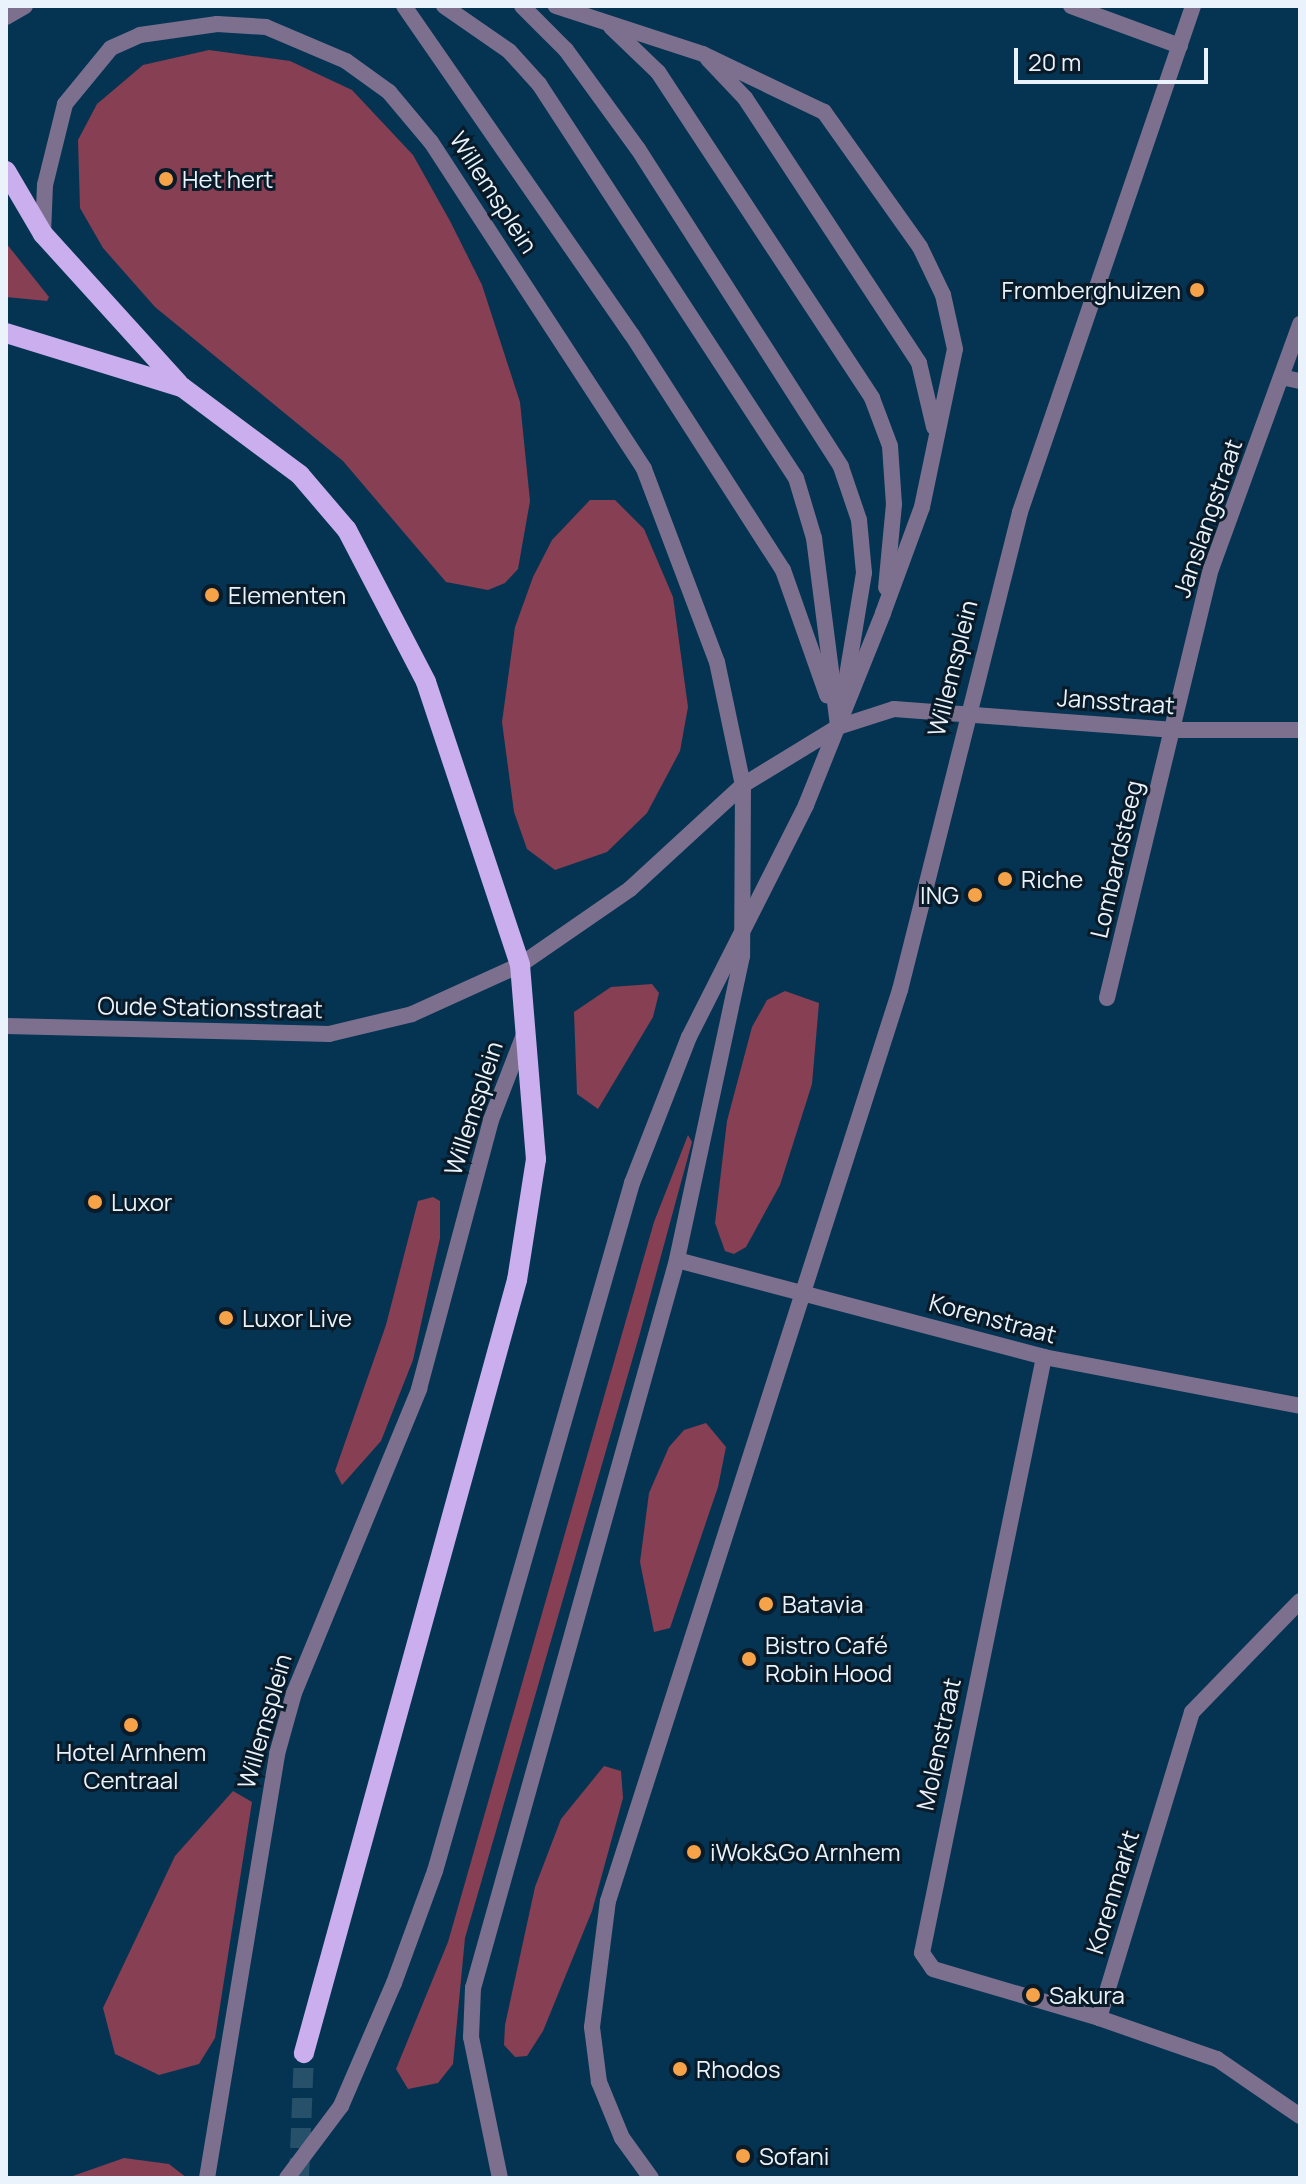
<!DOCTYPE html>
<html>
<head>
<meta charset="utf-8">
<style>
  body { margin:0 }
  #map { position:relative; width:1306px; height:2184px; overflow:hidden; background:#053452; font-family:Manrope,sans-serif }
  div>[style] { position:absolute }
  .green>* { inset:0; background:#863f53 }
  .primary-tunnel>* { height:20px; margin-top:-10px; transform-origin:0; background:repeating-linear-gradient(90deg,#27516b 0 20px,transparent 0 30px) }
  .service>* { height:16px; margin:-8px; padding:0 8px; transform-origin:8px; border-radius:8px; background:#7d708f }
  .pedestrian>* { height:16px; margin:-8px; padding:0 8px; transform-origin:8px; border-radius:8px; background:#7d708f }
  .minor>* { height:16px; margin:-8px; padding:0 8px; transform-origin:8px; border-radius:8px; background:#7d708f }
  .tertiary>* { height:16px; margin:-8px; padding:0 8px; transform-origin:8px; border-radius:8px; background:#7d708f }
  .primary>* { height:20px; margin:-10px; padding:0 10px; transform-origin:10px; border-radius:10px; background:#caaeee }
  .dots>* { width:22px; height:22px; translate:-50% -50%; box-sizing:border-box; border:4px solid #091a28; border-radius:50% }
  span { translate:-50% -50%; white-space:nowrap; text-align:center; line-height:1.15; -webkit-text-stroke:6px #091a28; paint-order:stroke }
  .poi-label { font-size:24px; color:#eaf3fb }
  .left { translate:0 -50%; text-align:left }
  .right { translate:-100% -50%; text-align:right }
  .street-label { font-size:24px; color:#eaf3fb }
  .frame { position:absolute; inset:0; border:8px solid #eaf3fb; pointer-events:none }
  .scale { position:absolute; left:1014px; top:48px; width:194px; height:36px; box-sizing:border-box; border:4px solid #eaf3fb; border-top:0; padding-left:10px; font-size:24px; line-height:28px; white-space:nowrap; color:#eaf3fb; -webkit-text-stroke:6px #091a28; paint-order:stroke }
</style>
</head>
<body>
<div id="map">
  <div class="green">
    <div style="clip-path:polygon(209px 50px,290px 61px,352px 90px,413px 155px,450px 221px,482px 285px,520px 402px,530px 501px,518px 569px,505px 583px,488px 590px,446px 582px,343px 461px,155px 307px,103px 248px,80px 208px,78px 140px,97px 104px,143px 65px)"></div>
    <div style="clip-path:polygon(6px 243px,49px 297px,47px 301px,6px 297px)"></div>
    <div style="clip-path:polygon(590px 500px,615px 500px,644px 529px,673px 597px,688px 707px,680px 751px,647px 813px,607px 852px,555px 870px,527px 849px,514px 812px,502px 722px,515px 627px,533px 577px,552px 540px)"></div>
    <div style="clip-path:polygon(652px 984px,659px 993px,653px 1017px,598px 1109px,577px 1094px,574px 1012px,611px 987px)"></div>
    <div style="clip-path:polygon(785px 991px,819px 1003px,812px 1084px,780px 1185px,746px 1247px,734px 1254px,725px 1251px,715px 1223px,727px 1121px,752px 1027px,767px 1000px)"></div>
    <div style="clip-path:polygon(688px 1135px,692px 1142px,640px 1333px,465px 1938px,453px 2064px,438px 2083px,408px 2089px,396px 2069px,448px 1942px,654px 1222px)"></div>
    <div style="clip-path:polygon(433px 1197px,440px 1201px,440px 1238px,413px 1360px,381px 1441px,342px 1485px,335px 1471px,386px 1325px,418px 1201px)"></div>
    <div style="clip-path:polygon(706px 1423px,726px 1447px,718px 1487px,670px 1628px,654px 1632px,640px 1562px,649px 1493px,669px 1447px,684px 1430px)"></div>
    <div style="clip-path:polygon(604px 1766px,621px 1771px,623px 1798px,592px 1911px,543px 2031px,527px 2056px,515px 2057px,504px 2045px,505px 2025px,535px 1887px,561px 1819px)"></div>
    <div style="clip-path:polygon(233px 1791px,252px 1802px,215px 2038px,199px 2064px,159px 2075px,115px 2054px,103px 2008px,175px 1856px)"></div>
    <div style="clip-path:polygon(124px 2158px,169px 2164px,187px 2178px,67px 2178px)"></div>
  </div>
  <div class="primary-tunnel">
    <div style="left:299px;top:2178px;width:125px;rotate:-87.7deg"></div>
  </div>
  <div class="service">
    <div style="left:404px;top:6px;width:400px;rotate:55.3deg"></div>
    <div style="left:632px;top:335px;width:279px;rotate:57.3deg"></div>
    <div style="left:783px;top:570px;width:133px;rotate:70.6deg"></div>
    <div style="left:444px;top:6px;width:79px;rotate:34.7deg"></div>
    <div style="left:509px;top:51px;width:45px;rotate:47.7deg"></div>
    <div style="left:539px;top:84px;width:470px;rotate:56.9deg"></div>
    <div style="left:796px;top:478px;width:63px;rotate:73.3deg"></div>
    <div style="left:814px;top:538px;width:190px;rotate:82.7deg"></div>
    <div style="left:522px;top:6px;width:62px;rotate:45deg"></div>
    <div style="left:566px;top:50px;width:122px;rotate:54deg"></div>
    <div style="left:638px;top:149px;width:377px;rotate:57.4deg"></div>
    <div style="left:841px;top:467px;width:56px;rotate:71.2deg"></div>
    <div style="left:859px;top:520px;width:53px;rotate:84.6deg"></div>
    <div style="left:864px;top:573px;width:123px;rotate:99.4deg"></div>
    <div style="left:6px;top:17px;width:22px;rotate:-30deg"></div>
    <div style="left:611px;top:27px;width:65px;rotate:43.8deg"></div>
    <div style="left:658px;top:72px;width:390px;rotate:56.7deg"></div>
    <div style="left:872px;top:398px;width:51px;rotate:69.4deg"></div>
    <div style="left:890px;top:446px;width:58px;rotate:86.1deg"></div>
    <div style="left:894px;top:504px;width:84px;rotate:95.4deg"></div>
    <div style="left:708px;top:59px;width:54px;rotate:46.5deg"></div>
    <div style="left:745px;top:98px;width:317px;rotate:56.7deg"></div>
    <div style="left:919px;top:363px;width:66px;rotate:76.8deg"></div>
    <div style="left:287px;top:2178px;width:90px;rotate:-53.1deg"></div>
    <div style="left:341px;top:2106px;width:134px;rotate:-66.7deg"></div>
    <div style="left:394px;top:1983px;width:119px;rotate:-69.9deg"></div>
    <div style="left:435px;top:1871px;width:716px;rotate:-74.02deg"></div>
    <div style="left:632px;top:1183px;width:157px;rotate:-68.7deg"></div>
    <div style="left:689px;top:1037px;width:260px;rotate:-63.2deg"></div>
    <div style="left:806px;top:805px;width:207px;rotate:-68.1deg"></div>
    <div style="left:883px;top:613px;width:113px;rotate:-69.8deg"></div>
    <div style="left:922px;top:507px;width:161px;rotate:-78.2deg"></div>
    <div style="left:955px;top:349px;width:55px;rotate:-102.5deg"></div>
    <div style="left:943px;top:295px;width:53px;rotate:-115.6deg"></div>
    <div style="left:920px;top:247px;width:166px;rotate:-125.4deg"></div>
    <div style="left:824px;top:112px;width:134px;rotate:-154.4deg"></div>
    <div style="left:703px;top:54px;width:155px;rotate:-161.9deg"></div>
  </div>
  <div class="pedestrian">
    <div style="left:1071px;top:6px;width:116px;rotate:20.2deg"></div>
    <div style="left:1281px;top:377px;width:19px;rotate:12deg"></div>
    <div style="left:1107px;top:998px;width:441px;rotate:-76.4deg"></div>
    <div style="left:1211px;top:569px;width:261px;rotate:-70deg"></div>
    <div style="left:6px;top:1026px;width:323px;rotate:1.4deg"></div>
    <div style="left:329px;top:1034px;width:85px;rotate:-13.5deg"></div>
    <div style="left:412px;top:1014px;width:119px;rotate:-24.4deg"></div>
    <div style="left:520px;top:965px;width:134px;rotate:-34.6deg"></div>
    <div style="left:630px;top:889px;width:154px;rotate:-42.6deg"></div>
    <div style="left:743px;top:785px;width:111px;rotate:-31.4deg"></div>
    <div style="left:838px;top:727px;width:59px;rotate:-17.8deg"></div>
    <div style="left:894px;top:709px;width:278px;rotate:4.3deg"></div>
    <div style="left:1171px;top:730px;width:129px"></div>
    <div style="left:677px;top:1260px;width:380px;rotate:14.8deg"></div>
    <div style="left:1044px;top:1357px;width:261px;rotate:10.8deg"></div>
    <div style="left:1044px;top:1357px;width:608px;rotate:101.57deg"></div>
    <div style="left:922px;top:1953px;width:19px;rotate:55deg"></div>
    <div style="left:933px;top:1969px;width:173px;rotate:16.4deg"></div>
    <div style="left:1300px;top:1601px;width:155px;rotate:134.2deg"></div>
    <div style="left:1192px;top:1712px;width:320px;rotate:106.9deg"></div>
    <div style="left:1099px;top:2018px;width:125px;rotate:19.2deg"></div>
    <div style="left:1217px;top:2059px;width:101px;rotate:34.5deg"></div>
    <div style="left:651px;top:2178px;width:49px;rotate:-125.9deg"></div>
    <div style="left:622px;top:2138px;width:61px;rotate:-112.3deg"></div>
    <div style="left:599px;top:2082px;width:55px;rotate:-97.3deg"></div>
    <div style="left:592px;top:2027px;width:127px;rotate:-82.8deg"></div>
    <div style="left:608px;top:1901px;width:957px;rotate:-72.23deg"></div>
    <div style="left:900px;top:990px;width:493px;rotate:-75.9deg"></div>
    <div style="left:1020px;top:512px;width:535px;rotate:-71.12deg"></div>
  </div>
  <div class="minor">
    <div style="left:43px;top:234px;width:49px;rotate:-87.7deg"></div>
    <div style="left:45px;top:185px;width:83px;rotate:-76.1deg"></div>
    <div style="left:65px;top:104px;width:72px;rotate:-50.6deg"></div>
    <div style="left:111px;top:48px;width:32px;rotate:-24deg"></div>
    <div style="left:140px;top:35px;width:78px;rotate:-8.1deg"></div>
    <div style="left:217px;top:24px;width:49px;rotate:3.5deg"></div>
    <div style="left:266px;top:27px;width:87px;rotate:23deg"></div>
    <div style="left:346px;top:61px;width:53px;rotate:35.8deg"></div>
    <div style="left:389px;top:92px;width:65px;rotate:50deg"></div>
    <div style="left:431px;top:142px;width:390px;rotate:56.9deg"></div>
    <div style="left:644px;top:469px;width:206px;rotate:69.3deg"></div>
    <div style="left:717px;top:662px;width:126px;rotate:78.1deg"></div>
    <div style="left:743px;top:785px;width:171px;rotate:90.3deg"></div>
    <div style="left:742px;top:956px;width:311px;rotate:102.1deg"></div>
    <div style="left:677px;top:1260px;width:756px;rotate:105.65deg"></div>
    <div style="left:473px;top:1988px;width:49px;rotate:92.3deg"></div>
    <div style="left:471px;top:2037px;width:144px;rotate:78.4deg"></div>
  </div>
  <div class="tertiary">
    <div style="left:207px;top:2178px;width:430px;rotate:-80.6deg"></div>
    <div style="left:277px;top:1754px;width:63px;rotate:-74.4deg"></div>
    <div style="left:294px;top:1693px;width:329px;rotate:-67.6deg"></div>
    <div style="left:419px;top:1389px;width:278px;rotate:-75deg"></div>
    <div style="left:491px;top:1120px;width:94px;rotate:-68.9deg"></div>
  </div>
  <div class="primary">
    <div style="left:6px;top:171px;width:73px;rotate:59.6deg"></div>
    <div style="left:43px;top:234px;width:202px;rotate:47.8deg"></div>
    <div style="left:6px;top:333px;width:184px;rotate:17.1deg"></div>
    <div style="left:182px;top:387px;width:147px;rotate:36.7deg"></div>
    <div style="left:300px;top:475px;width:72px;rotate:49.5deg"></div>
    <div style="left:347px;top:530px;width:171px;rotate:62.5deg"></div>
    <div style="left:426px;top:682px;width:298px;rotate:71.6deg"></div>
    <div style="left:520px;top:965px;width:195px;rotate:85.3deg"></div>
    <div style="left:536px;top:1159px;width:122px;rotate:98.9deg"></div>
    <div style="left:517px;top:1280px;width:802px;rotate:105.41deg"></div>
  </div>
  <div class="dots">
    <div style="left:166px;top:179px;background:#f6a248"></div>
    <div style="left:1197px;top:290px;background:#f6a248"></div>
    <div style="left:212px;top:595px;background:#f6a248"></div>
    <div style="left:1005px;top:879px;background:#f6a248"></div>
    <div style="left:975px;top:895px;background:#f6a248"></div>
    <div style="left:95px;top:1202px;background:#f6a248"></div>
    <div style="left:226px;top:1318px;background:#f6a248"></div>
    <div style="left:766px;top:1604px;background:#f6a248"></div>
    <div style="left:749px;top:1659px;background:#f6a248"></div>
    <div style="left:131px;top:1725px;background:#f6a248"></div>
    <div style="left:694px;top:1852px;background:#f6a248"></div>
    <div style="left:1033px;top:1995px;background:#f6a248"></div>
    <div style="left:680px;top:2069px;background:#f6a248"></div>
    <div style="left:743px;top:2156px;background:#f6a248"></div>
  </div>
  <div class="poi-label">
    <span class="left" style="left:182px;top:179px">Het hert</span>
    <span class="right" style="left:1181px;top:290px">Fromberghuizen</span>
    <span class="left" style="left:228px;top:595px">Elementen</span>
    <span class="left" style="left:1021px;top:879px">Riche</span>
    <span class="right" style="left:959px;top:895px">ING</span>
    <span class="left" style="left:111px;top:1202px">Luxor</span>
    <span class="left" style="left:242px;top:1318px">Luxor Live</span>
    <span class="left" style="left:782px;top:1604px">Batavia</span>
    <span class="left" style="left:765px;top:1659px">Bistro Café<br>Robin Hood</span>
    <span style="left:131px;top:1766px">Hotel Arnhem<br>Centraal</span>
    <span class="left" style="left:710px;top:1852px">iWok&amp;Go Arnhem</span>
    <span class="left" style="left:1049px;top:1995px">Sakura</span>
    <span class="left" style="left:696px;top:2069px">Rhodos</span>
    <span class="left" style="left:759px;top:2156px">Sofani</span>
  </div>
  <div class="street-label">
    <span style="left:494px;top:192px;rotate:57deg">Willemsplein</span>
    <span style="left:1207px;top:518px;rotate:-71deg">Janslangstraat</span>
    <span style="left:952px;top:668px;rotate:-76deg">Willemsplein</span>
    <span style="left:1116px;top:701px;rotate:4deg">Jansstraat</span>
    <span style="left:1116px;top:859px;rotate:-77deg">Lombardsteeg</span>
    <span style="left:210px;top:1007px;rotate:1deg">Oude Stationsstraat</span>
    <span style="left:473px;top:1108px;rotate:-72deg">Willemsplein</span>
    <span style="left:993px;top:1318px;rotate:15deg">Korenstraat</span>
    <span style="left:264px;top:1721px;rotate:-74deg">Willemsplein</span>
    <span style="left:938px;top:1744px;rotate:-78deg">Molenstraat</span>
    <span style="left:1112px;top:1892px;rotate:-73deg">Korenmarkt</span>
  </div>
  <div class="frame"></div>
  <div class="scale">20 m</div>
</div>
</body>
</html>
